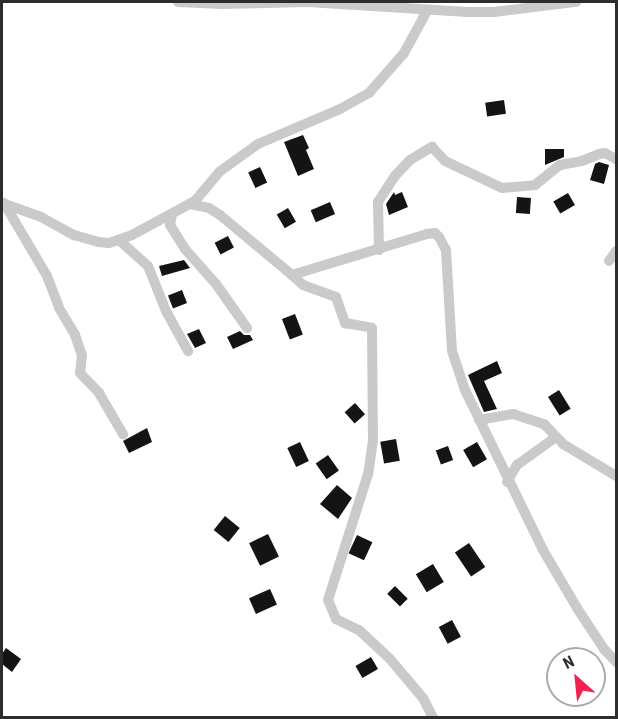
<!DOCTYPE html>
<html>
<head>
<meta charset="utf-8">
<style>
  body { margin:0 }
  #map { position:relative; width:618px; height:719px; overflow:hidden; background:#fff; font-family:"Roboto Condensed",sans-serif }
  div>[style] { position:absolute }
  .building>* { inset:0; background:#141414; transform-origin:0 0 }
  .street>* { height:10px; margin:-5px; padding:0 5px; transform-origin:5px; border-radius:5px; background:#cacaca }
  span { translate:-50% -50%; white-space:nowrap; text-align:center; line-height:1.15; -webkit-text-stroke:6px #fff; paint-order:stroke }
  .frame { position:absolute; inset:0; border:3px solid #2d2d2d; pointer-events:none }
  .north { position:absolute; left:546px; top:647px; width:60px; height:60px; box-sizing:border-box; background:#fff; border:2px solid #ababab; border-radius:50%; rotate:333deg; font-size:16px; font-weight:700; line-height:24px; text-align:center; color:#2d2d2d }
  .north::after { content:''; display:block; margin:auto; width:21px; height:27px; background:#f1224e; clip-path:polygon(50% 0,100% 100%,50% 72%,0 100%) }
</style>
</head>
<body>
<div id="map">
  <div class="building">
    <div style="left:504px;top:100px;width:14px;height:19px;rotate:82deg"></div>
    <div style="clip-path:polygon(303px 135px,309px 148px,306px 150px,314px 169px,298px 176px,284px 142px)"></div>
    <div style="clip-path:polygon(545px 149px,564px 149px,564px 157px,545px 165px)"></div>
    <div style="clip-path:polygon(599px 162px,609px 165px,604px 184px,590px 180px,595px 164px)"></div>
    <div style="left:260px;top:167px;width:17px;height:13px;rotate:65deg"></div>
    <div style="clip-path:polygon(394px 192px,395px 195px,402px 192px,408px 207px,389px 215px,386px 204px)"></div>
    <div style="left:568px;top:193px;width:14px;height:17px;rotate:60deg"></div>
    <div style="left:517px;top:197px;width:14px;height:16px;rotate:4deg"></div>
    <div style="left:330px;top:202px;width:13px;height:21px;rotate:67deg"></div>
    <div style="left:288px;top:208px;width:16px;height:13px;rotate:60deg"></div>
    <div style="left:228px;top:236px;width:13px;height:15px;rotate:63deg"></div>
    <div style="clip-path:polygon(184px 260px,190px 268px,162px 276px,159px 266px)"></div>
    <div style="left:182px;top:290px;width:14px;height:15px;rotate:69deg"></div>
    <div style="left:295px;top:314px;width:22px;height:14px;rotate:69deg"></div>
    <div style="clip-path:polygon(199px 329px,206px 343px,195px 348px,187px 334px)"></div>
    <div style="clip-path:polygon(240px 331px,244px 335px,250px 335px,253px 340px,233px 349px,227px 337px)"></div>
    <div style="clip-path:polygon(497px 361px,502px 373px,484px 381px,497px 409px,484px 412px,468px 375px)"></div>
    <div style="left:559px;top:390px;width:22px;height:13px;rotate:58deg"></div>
    <div style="left:355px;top:403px;width:15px;height:14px;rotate:48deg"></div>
    <div style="clip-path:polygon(147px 428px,152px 442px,129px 453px,123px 441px)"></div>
    <div style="left:396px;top:439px;width:22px;height:16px;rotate:80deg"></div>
    <div style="left:300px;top:442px;width:21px;height:14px;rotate:65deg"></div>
    <div style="left:477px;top:442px;width:20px;height:16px;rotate:60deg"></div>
    <div style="left:448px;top:446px;width:15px;height:13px;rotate:70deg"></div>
    <div style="left:328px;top:455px;width:19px;height:15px;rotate:55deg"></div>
    <div style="clip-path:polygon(337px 485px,352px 498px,338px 519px,320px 504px)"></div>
    <div style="left:225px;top:516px;width:19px;height:18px;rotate:39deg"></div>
    <div style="left:268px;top:534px;width:25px;height:21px;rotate:64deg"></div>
    <div style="left:357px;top:535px;width:17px;height:20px;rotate:25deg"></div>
    <div style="left:469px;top:543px;width:29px;height:17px;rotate:56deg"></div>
    <div style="left:433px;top:564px;width:21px;height:20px;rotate:59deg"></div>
    <div style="left:395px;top:586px;width:18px;height:11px;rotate:45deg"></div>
    <div style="left:270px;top:589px;width:17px;height:23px;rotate:66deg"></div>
    <div style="left:452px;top:620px;width:19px;height:15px;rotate:62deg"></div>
    <div style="clip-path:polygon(6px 648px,21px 659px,12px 672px,2px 664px,2px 654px)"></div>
    <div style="left:371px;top:657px;width:14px;height:18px;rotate:60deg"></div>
  </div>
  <div class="street">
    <div style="left:178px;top:2px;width:44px;rotate:2.6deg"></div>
    <div style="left:222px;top:4px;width:86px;rotate:-1.3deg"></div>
    <div style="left:308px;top:2px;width:160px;rotate:3.6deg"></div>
    <div style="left:468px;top:12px;width:26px"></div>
    <div style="left:494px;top:12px;width:83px;rotate:-7deg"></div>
    <div style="left:2px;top:203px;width:41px;rotate:19.7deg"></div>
    <div style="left:41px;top:217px;width:38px;rotate:29deg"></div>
    <div style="left:74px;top:235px;width:25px;rotate:16deg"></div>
    <div style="left:98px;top:242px;width:11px;rotate:5deg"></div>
    <div style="left:109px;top:243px;width:24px;rotate:-19deg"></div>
    <div style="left:132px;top:235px;width:72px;rotate:-28.4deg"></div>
    <div style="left:195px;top:201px;width:38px;rotate:-50deg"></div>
    <div style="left:219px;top:172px;width:48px;rotate:-35.7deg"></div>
    <div style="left:258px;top:144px;width:89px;rotate:-23.1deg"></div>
    <div style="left:340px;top:109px;width:33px;rotate:-29deg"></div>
    <div style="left:369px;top:93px;width:53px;rotate:-48.8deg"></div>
    <div style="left:404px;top:53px;width:48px;rotate:-61.3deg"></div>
    <div style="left:4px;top:203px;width:85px;rotate:59.5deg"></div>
    <div style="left:47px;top:276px;width:34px;rotate:69deg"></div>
    <div style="left:59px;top:308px;width:31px;rotate:59deg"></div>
    <div style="left:75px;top:335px;width:21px;rotate:71deg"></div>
    <div style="left:82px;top:355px;width:18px;rotate:96deg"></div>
    <div style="left:80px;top:373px;width:28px;rotate:46deg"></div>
    <div style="left:99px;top:393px;width:48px;rotate:59.7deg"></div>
    <div style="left:190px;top:204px;width:19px;rotate:12deg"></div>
    <div style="left:209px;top:208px;width:13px;rotate:32deg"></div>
    <div style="left:220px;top:215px;width:94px;rotate:39.8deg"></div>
    <div style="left:292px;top:275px;width:141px;rotate:-16.9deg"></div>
    <div style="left:427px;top:234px;width:8px;rotate:-7deg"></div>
    <div style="left:435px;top:233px;width:6px;rotate:45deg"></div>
    <div style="left:439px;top:237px;width:15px;rotate:62deg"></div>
    <div style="left:446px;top:250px;width:101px;rotate:86.6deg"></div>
    <div style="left:452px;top:351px;width:41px;rotate:71.6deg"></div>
    <div style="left:465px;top:390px;width:178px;rotate:64deg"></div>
    <div style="left:543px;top:550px;width:67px;rotate:59.6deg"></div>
    <div style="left:577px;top:608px;width:49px;rotate:56.6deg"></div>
    <div style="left:604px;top:649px;width:18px;rotate:47deg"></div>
    <div style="left:172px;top:214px;width:11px;rotate:100deg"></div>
    <div style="left:170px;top:225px;width:28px;rotate:58deg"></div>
    <div style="left:185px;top:249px;width:47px;rotate:48.5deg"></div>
    <div style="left:216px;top:284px;width:54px;rotate:54.8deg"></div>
    <div style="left:119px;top:240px;width:39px;rotate:42deg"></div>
    <div style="left:148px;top:266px;width:48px;rotate:68.2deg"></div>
    <div style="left:166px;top:311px;width:46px;rotate:61.2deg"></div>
    <div style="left:379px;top:250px;width:48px;rotate:-91.2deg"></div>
    <div style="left:378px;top:202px;width:31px;rotate:-57deg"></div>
    <div style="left:395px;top:176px;width:22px;rotate:-47deg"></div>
    <div style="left:410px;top:160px;width:26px;rotate:-31deg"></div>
    <div style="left:432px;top:147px;width:19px;rotate:47deg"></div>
    <div style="left:445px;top:161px;width:63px;rotate:25.3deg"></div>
    <div style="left:502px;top:188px;width:33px;rotate:-5deg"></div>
    <div style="left:535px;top:185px;width:32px;rotate:-39deg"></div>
    <div style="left:560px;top:165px;width:22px;rotate:-10deg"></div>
    <div style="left:582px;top:161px;width:18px;rotate:-22deg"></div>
    <div style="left:599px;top:154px;width:6px;rotate:-9deg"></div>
    <div style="left:605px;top:153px;width:13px;rotate:29deg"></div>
    <div style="left:609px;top:261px;width:12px;rotate:-55deg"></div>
    <div style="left:292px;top:275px;width:15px;rotate:42deg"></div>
    <div style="left:303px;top:285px;width:35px;rotate:20deg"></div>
    <div style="left:336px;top:297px;width:28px;rotate:71deg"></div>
    <div style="left:345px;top:323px;width:27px;rotate:10deg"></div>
    <div style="left:372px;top:328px;width:112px;rotate:89.5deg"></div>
    <div style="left:373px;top:440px;width:34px;rotate:98deg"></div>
    <div style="left:368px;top:474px;width:132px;rotate:107.6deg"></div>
    <div style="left:328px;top:600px;width:21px;rotate:67deg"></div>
    <div style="left:336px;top:619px;width:25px;rotate:26deg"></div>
    <div style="left:359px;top:630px;width:42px;rotate:43.1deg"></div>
    <div style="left:390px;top:659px;width:51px;rotate:49.8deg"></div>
    <div style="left:423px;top:698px;width:22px;rotate:63deg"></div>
    <div style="left:479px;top:420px;width:35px;rotate:-10deg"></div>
    <div style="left:513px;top:414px;width:33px;rotate:18deg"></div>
    <div style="left:544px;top:424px;width:28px;rotate:46deg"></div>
    <div style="left:563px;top:444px;width:62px;rotate:31.1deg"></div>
    <div style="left:507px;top:482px;width:20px;rotate:-60deg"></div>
    <div style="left:517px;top:465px;width:48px;rotate:-35.7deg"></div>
  </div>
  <div class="frame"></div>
  <div class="north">N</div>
</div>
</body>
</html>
